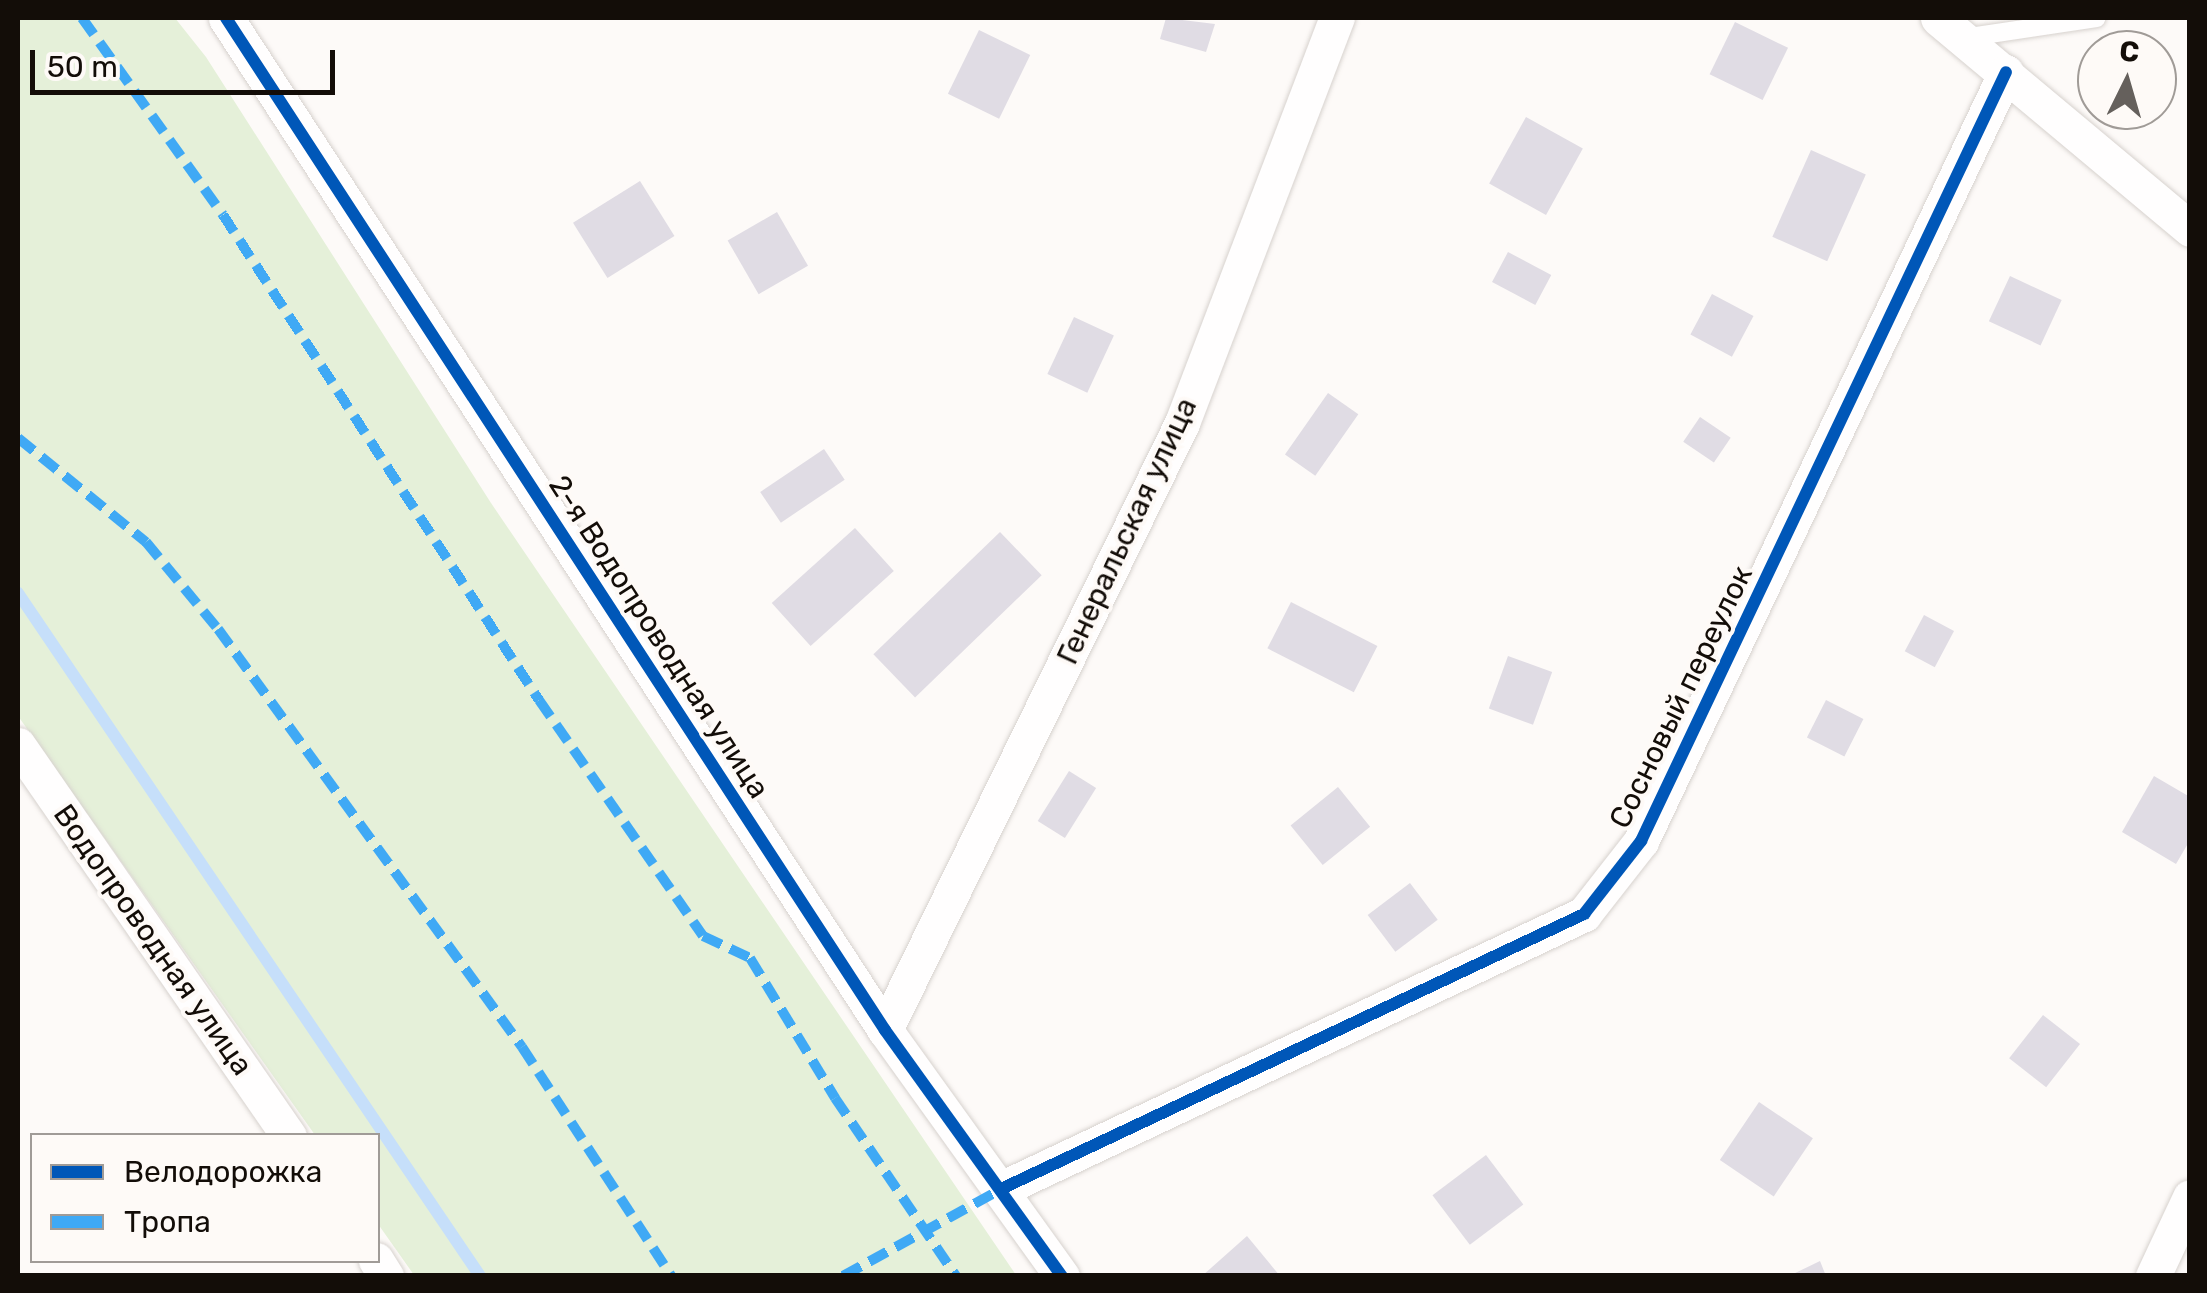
<!DOCTYPE html>
<html>
<head>
<meta charset="utf-8">
<style>
  body { margin:0 }
  #map { position:relative; width:2207px; height:1293px; overflow:hidden; background:#fdfaf8; font-family:Rubik,sans-serif }
  div>[style] { position:absolute }
  .green>* { inset:0; background:#e5f0d9 }
  .stream>* { height:12px; margin:-6px; padding:0 6px; transform-origin:6px; border-radius:6px; background:#c6dffa }
  .building>* { inset:0; background:#e0dce4; transform-origin:0 0 }
  .roads { filter:drop-shadow(0 0 2px #d7d2ce) drop-shadow(0 0 2px #d7d2ce) }
  .lane>* { height:18px; margin:-9px; padding:0 9px; transform-origin:9px; border-radius:9px; background:#fffefe }
  .street>* { height:35px; margin:-17.5px; padding:0 17.5px; transform-origin:17.5px; border-radius:17.5px; background:#fffefe }
  .quiet>* { height:10px; margin-top:-5px; transform-origin:0; background:repeating-linear-gradient(90deg,#3fa9f5 0 20px,transparent 0 30px) }
  .cycleway>* { height:12px; margin:-6px; padding:0 6px; transform-origin:6px; border-radius:6px; background:#0057b8 }
  span { translate:-50% -50%; white-space:nowrap; text-align:center; line-height:1.15; -webkit-text-stroke:8px #fefaf7; paint-order:stroke }
  .street-label { font-size:30px; color:#130d08 }
  .frame { position:absolute; inset:0; border:20px solid #130d08; pointer-events:none }
  .legend { position:absolute; left:30px; top:1133px; width:350px; height:130px; box-sizing:border-box; background:#fefaf7; border:2px solid #a09b97; margin:0; padding:12px 18px; list-style:none; font-size:30px; color:#130d08 }
  .legend li { display:flex; align-items:center; gap:20px; height:50px }
  .legend b { width:50px; border:2px solid #a09b97 }
  .north { position:absolute; left:2077px; top:30px; width:100px; height:100px; box-sizing:border-box; background:#fefaf7; border:2px solid #a09b97; border-radius:50%; rotate:5deg; font-size:28px; font-weight:700; line-height:40px; text-align:center; color:#130d08 }
  .north::after { content:''; display:block; margin:auto; width:35px; height:45px; background:#65605c; clip-path:polygon(50% 0,100% 100%,50% 72%,0 100%) }
  .scale { position:absolute; left:30px; top:50px; width:305px; height:45px; box-sizing:border-box; border:5px solid #130d08; border-top:0; padding-left:12px; font-size:30px; line-height:35px; white-space:nowrap; color:#130d08; -webkit-text-stroke:8px #fefaf7; paint-order:stroke }
</style>
</head>
<body>
<div id="map">
  <div class="green">
    <div style="clip-path:polygon(18px 18px,175px 18px,206px 57px,491px 503px,1016px 1275px,414px 1275px,378px 1224px,378px 1136px,315px 1135px,18px 716px)"></div>
  </div>
  <div class="stream">
    <div style="left:18px;top:593px;width:825px;rotate:55.92deg"></div>
  </div>
  <div class="building">
    <div style="clip-path:polygon(1166px 18px,1215px 24px,1206px 52px,1160px 39px)"></div>
    <div style="left:1735px;top:22px;width:59px;height:58px;rotate:26deg"></div>
    <div style="left:979px;top:30px;width:57px;height:71px;rotate:26deg"></div>
    <div style="left:1526px;top:117px;width:65px;height:76px;rotate:29deg"></div>
    <div style="left:1811px;top:150px;width:60px;height:95px;rotate:24deg"></div>
    <div style="left:640px;top:181px;width:65px;height:79px;rotate:58deg"></div>
    <div style="left:777px;top:212px;width:62px;height:57px;rotate:60deg"></div>
    <div style="left:1508px;top:252px;width:49px;height:34px;rotate:28deg"></div>
    <div style="left:2010px;top:276px;width:57px;height:50px;rotate:25deg"></div>
    <div style="left:1712px;top:294px;width:47px;height:46px;rotate:28deg"></div>
    <div style="left:1074px;top:317px;width:44px;height:63px;rotate:25deg"></div>
    <div style="left:1328px;top:393px;width:37px;height:75px;rotate:35deg"></div>
    <div style="left:1700px;top:417px;width:37px;height:30px;rotate:34deg"></div>
    <div style="left:824px;top:449px;width:37px;height:77px;rotate:56deg"></div>
    <div style="left:855px;top:528px;width:58px;height:112px;rotate:48deg"></div>
    <div style="left:1000px;top:532px;width:60px;height:176px;rotate:46deg"></div>
    <div style="left:1291px;top:602px;width:97px;height:52px;rotate:27deg"></div>
    <div style="left:1924px;top:615px;width:34px;height:41px;rotate:28deg"></div>
    <div style="left:1508px;top:656px;width:47px;height:56px;rotate:20deg"></div>
    <div style="left:1826px;top:700px;width:42px;height:42px;rotate:27deg"></div>
    <div style="left:1069px;top:771px;width:32px;height:59px;rotate:32deg"></div>
    <div style="clip-path:polygon(2154px 776px,2190px 797px,2190px 840px,2176px 864px,2122px 832px)"></div>
    <div style="left:1338px;top:787px;width:51px;height:61px;rotate:51deg"></div>
    <div style="left:1410px;top:883px;width:46px;height:53px;rotate:53deg"></div>
    <div style="left:2043px;top:1015px;width:47px;height:55px;rotate:38deg"></div>
    <div style="left:1759px;top:1102px;width:65px;height:70px;rotate:34deg"></div>
    <div style="left:1486px;top:1155px;width:62px;height:67px;rotate:53deg"></div>
    <div style="clip-path:polygon(1247px 1236px,1280px 1276px,1202px 1276px)"></div>
    <div style="clip-path:polygon(1820px 1261px,1826px 1276px,1789px 1276px)"></div>
  </div>
  <div class="roads">
    <div class="lane">
      <div style="left:1963px;top:38px;width:135px;rotate:-8.5deg"></div>
    </div>
    <div class="street">
      <div style="left:226px;top:18px;width:1208px;rotate:56.93deg"></div>
      <div style="left:885px;top:1030px;width:303px;rotate:54.3deg"></div>
      <div style="left:1938px;top:18px;width:329px;rotate:39.9deg"></div>
      <div style="left:18px;top:745px;width:476px;rotate:55.3deg"></div>
      <div style="left:885px;top:1030px;width:676px;rotate:-63.93deg"></div>
      <div style="left:1182px;top:423px;width:434px;rotate:-69.1deg"></div>
      <div style="left:1001px;top:1189px;width:645px;rotate:-25.25deg"></div>
      <div style="left:1584px;top:914px;width:93px;rotate:-52deg"></div>
      <div style="left:1641px;top:841px;width:851px;rotate:-64.61deg"></div>
      <div style="left:376px;top:1260px;width:19px;rotate:58deg"></div>
      <div style="left:2153px;top:1276px;width:87px;rotate:-64.9deg"></div>
    </div>
  </div>
  <div class="quiet">
    <div style="left:82px;top:18px;width:242px;rotate:54.4deg"></div>
    <div style="left:223px;top:215px;width:579px;rotate:56.91deg"></div>
    <div style="left:539px;top:700px;width:287px;rotate:55.2deg"></div>
    <div style="left:703px;top:936px;width:52px;rotate:25.1deg"></div>
    <div style="left:750px;top:958px;width:164px;rotate:58.7deg"></div>
    <div style="left:835px;top:1098px;width:215px;rotate:55.8deg"></div>
    <div style="left:18px;top:438px;width:165px;rotate:39.1deg"></div>
    <div style="left:146px;top:542px;width:113px;rotate:50.4deg"></div>
    <div style="left:218px;top:629px;width:517px;rotate:53.97deg"></div>
    <div style="left:522px;top:1047px;width:273px;rotate:56.9deg"></div>
    <div style="left:843px;top:1276px;width:180px;rotate:-28.8deg"></div>
  </div>
  <div class="cycleway">
    <div style="left:226px;top:18px;width:1208px;rotate:56.93deg"></div>
    <div style="left:885px;top:1030px;width:303px;rotate:54.3deg"></div>
    <div style="left:1001px;top:1189px;width:645px;rotate:-25.25deg"></div>
    <div style="left:1584px;top:914px;width:93px;rotate:-52deg"></div>
    <div style="left:1641px;top:841px;width:851px;rotate:-64.61deg"></div>
  </div>
  <div class="street-label">
    <span style="left:1127px;top:531px;rotate:-65deg">Генеральская улица</span>
    <span style="left:659px;top:637px;rotate:57deg">2-я Водопроводная улица</span>
    <span style="left:1681px;top:697px;rotate:-64deg">Сосновый переулок</span>
    <span style="left:153px;top:940px;rotate:55deg">Водопроводная улица</span>
  </div>
  <div class="frame"></div>
  <ul class="legend">
  <li><b style="height:12px;background:#0057b8"></b>Велодорожка</li>
  <li><b style="height:12px;background:#3fa9f5"></b>Тропа</li>
  </ul>
  <div class="north">С</div>
  <div class="scale">50 m</div>
</div>
</body>
</html>
